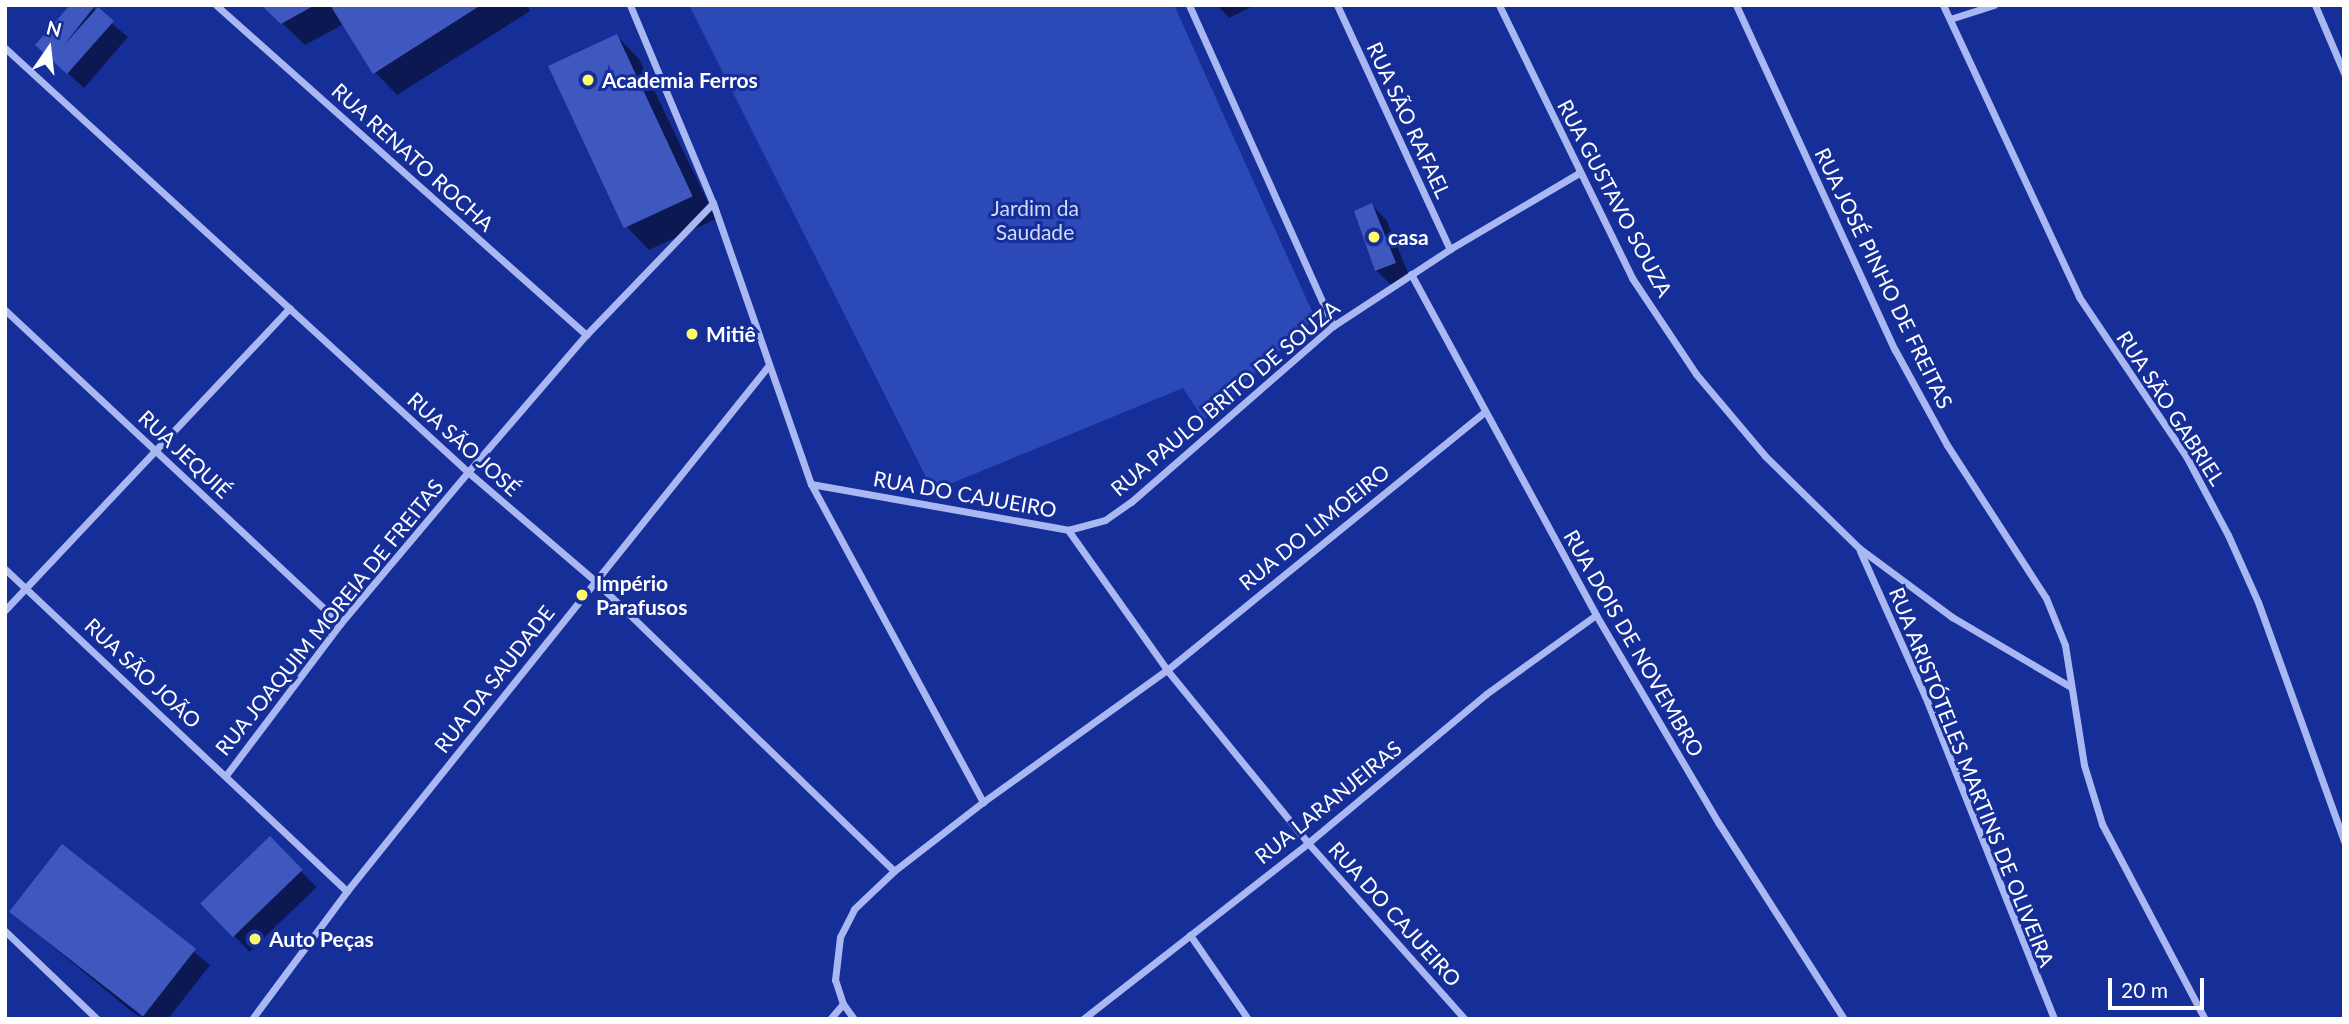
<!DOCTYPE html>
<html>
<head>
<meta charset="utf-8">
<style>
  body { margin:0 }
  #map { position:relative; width:2349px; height:1024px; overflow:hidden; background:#162e98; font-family:Lato,sans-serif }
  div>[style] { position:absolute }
  .green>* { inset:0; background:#2c49b8 }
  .shadow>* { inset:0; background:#0007; transform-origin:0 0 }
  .building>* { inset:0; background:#3f58c0; transform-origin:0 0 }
  .minor>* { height:7px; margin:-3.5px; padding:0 3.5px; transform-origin:3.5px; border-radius:3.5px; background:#a9b8f2 }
  .dots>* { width:19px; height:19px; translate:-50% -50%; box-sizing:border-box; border:4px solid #162e98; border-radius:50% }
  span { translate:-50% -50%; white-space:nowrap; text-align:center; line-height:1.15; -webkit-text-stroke:6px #162e98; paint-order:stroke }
  .poi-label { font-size:21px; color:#fff; font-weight:700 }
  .left { translate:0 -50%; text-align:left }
  .street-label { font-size:21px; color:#fff }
  .park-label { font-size:21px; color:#d1dafc }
  .frame { position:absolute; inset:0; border:7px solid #fff; pointer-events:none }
  .north { position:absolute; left:14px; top:14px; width:70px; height:70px; -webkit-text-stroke:5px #162e98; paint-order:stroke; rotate:14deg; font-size:19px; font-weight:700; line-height:28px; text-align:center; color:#fff }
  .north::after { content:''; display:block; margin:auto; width:24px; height:32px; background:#fff; clip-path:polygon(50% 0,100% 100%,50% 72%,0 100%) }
  .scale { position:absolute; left:2108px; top:978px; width:96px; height:32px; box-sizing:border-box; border:4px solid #fff; border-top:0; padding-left:9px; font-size:21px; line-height:24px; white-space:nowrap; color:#fff; -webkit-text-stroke:5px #162e98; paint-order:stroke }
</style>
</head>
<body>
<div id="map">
  <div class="green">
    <div style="clip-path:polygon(689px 5px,1174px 5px,1315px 318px,1204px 420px,1183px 388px,933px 491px)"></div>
  </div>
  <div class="shadow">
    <div style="clip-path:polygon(72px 5px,89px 5px,128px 37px,84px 88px,53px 60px)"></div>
    <div style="clip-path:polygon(263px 5px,527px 5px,530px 11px,397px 95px,375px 72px,344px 24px,305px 45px)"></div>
    <div style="clip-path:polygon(1217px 5px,1255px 5px,1229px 18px)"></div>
    <div style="clip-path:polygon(617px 36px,639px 59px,716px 219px,649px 250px,627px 227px,550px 67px)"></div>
    <div style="clip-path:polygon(1372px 205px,1387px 221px,1410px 278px,1392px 286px,1376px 270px)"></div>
    <div style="left:270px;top:839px;width:67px;height:93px;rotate:46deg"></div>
    <div style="clip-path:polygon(63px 847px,210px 965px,168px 1019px,143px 1019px,131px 1011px,11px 912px)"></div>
  </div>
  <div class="building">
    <div style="clip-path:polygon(70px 5px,94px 7px,64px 45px,98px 7px,114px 21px,67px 74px,35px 45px)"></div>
    <div style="clip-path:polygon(261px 5px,315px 5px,281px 24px)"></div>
    <div style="clip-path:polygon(330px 5px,481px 5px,373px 74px)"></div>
    <div style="left:617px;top:34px;width:179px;height:76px;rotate:65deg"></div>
    <div style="clip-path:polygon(1372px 203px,1396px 263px,1375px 271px,1354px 211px)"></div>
    <div style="left:270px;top:836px;width:47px;height:97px;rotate:46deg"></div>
    <div style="left:62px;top:844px;width:170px;height:86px;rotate:38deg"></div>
  </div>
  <div class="minor">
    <div style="left:216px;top:5px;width:496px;rotate:41.7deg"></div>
    <div style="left:630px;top:5px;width:215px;rotate:67.3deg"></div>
    <div style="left:713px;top:203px;width:298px;rotate:70.8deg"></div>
    <div style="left:811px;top:484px;width:362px;rotate:61.6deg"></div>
    <div style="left:1189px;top:5px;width:352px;rotate:65.8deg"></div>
    <div style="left:1337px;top:5px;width:269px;rotate:65.2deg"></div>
    <div style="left:1499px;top:5px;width:304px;rotate:64deg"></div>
    <div style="left:1632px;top:278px;width:115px;rotate:56.3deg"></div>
    <div style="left:1696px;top:374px;width:107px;rotate:49.9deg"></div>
    <div style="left:1765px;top:456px;width:132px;rotate:44.4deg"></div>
    <div style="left:1859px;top:548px;width:116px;rotate:36.6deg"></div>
    <div style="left:1952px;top:617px;width:138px;rotate:30.5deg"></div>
    <div style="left:1736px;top:5px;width:380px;rotate:65.3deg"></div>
    <div style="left:1895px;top:350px;width:108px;rotate:61.3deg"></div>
    <div style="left:1947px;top:445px;width:182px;rotate:57.1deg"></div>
    <div style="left:2046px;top:598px;width:51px;rotate:68deg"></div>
    <div style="left:2065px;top:645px;width:121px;rotate:81deg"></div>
    <div style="left:2084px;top:765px;width:62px;rotate:73deg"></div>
    <div style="left:2102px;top:824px;width:221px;rotate:62.2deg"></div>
    <div style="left:1943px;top:5px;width:322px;rotate:65deg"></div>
    <div style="left:2079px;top:297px;width:192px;rotate:56.1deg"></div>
    <div style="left:2186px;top:456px;width:89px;rotate:62deg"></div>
    <div style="left:2228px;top:535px;width:73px;rotate:65.9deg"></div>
    <div style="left:2258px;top:602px;width:254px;rotate:70.2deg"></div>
    <div style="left:2315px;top:5px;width:74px;rotate:66.9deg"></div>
    <div style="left:1950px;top:19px;width:46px;rotate:-17.7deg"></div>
    <div style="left:5px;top:48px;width:628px;rotate:42.48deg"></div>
    <div style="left:468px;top:472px;width:166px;rotate:40.6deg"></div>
    <div style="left:594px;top:580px;width:418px;rotate:44.1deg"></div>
    <div style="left:1411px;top:274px;width:388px;rotate:61.5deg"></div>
    <div style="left:1596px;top:615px;width:240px;rotate:59.5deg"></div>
    <div style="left:1718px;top:822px;width:234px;rotate:57.4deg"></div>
    <div style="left:5px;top:310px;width:459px;rotate:43.1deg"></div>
    <div style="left:811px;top:484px;width:261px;rotate:10.1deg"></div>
    <div style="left:1068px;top:530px;width:171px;rotate:54.7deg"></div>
    <div style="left:1167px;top:670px;width:223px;rotate:50.8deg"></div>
    <div style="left:1308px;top:843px;width:236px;rotate:48.3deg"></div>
    <div style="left:1068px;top:530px;width:38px;rotate:-15deg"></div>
    <div style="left:1105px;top:520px;width:32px;rotate:-35deg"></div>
    <div style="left:1131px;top:502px;width:268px;rotate:-41.1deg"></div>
    <div style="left:1333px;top:326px;width:140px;rotate:-33.3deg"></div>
    <div style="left:1450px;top:249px;width:150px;rotate:-30.5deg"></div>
    <div style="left:1860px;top:551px;width:159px;rotate:65.9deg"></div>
    <div style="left:1925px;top:696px;width:348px;rotate:68.2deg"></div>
    <div style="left:5px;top:569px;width:470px;rotate:43.3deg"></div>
    <div style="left:5px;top:610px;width:415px;rotate:-46.7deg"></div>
    <div style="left:227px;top:774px;width:188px;rotate:-53deg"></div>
    <div style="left:340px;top:624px;width:199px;rotate:-49.9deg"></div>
    <div style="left:468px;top:472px;width:181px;rotate:-49.3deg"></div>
    <div style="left:586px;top:335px;width:183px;rotate:-46.1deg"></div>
    <div style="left:5px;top:931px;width:127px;rotate:43.7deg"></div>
    <div style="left:1190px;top:935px;width:102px;rotate:55.4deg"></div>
    <div style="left:252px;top:1019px;width:159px;rotate:-53.4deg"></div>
    <div style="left:347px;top:891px;width:674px;rotate:-51.26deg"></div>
    <div style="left:830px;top:1019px;width:20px;rotate:-49deg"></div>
    <div style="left:854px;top:1019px;width:19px;rotate:-126deg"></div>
    <div style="left:843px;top:1004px;width:25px;rotate:-108deg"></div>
    <div style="left:835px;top:980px;width:43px;rotate:-83.4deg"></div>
    <div style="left:840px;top:937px;width:31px;rotate:-63deg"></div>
    <div style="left:854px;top:909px;width:55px;rotate:-43.5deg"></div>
    <div style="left:894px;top:871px;width:113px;rotate:-37.8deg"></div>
    <div style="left:983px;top:802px;width:226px;rotate:-35.7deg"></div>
    <div style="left:1167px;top:670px;width:409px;rotate:-39.1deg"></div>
    <div style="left:1083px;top:1019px;width:286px;rotate:-38deg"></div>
    <div style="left:1308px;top:843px;width:232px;rotate:-39.9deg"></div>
    <div style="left:1486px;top:694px;width:135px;rotate:-35.7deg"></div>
  </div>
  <div class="dots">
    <div style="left:588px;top:80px;background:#fffa6a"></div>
    <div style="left:1374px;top:237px;background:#fffa6a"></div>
    <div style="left:692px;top:334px;background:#fffa6a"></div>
    <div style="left:582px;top:595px;background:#fffa6a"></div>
    <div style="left:255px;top:939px;background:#fffa6a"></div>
  </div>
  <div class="poi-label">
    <span class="left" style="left:602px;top:80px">Academia Ferros</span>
    <span class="left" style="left:1388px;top:237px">casa</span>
    <span class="left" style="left:706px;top:334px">Mitiê</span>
    <span class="left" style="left:596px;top:595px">Império<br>Parafusos</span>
    <span class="left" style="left:269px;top:939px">Auto Peças</span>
  </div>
  <div class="street-label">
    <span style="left:1409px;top:120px;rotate:65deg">RUA SÃO RAFAEL</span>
    <span style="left:413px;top:157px;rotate:42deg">RUA RENATO ROCHA</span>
    <span style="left:1615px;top:198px;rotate:62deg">RUA GUSTAVO SOUZA</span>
    <span style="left:1884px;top:278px;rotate:64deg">RUA JOSÉ PINHO DE FREITAS</span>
    <span style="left:1225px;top:398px;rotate:-40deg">RUA PAULO BRITO DE SOUZA</span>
    <span style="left:2171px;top:408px;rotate:57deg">RUA SÃO GABRIEL</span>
    <span style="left:464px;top:444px;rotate:42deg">RUA SÃO JOSÉ</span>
    <span style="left:185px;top:454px;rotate:43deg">RUA JEQUIÉ</span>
    <span style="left:965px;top:494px;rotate:10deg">RUA DO CAJUEIRO</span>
    <span style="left:1314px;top:527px;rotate:-39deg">RUA DO LIMOEIRO</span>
    <span style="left:329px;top:617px;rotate:-51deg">RUA JOAQUIM MOREIA DE FREITAS</span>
    <span style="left:1634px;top:643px;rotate:60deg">RUA DOIS DE NOVEMBRO</span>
    <span style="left:143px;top:673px;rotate:43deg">RUA SÃO JOÃO</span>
    <span style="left:494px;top:679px;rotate:-52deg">RUA DA SAUDADE</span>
    <span style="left:1972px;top:777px;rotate:68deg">RUA ARISTÓTELES MARTINS DE OLIVEIRA</span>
    <span style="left:1328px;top:802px;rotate:-39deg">RUA LARANJEIRAS</span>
    <span style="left:1395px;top:914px;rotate:48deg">RUA DO CAJUEIRO</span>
  </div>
  <div class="park-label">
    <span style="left:1035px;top:220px">Jardim da<br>Saudade</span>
  </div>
  <div class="frame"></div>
  <div class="north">N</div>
  <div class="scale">20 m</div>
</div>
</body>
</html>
